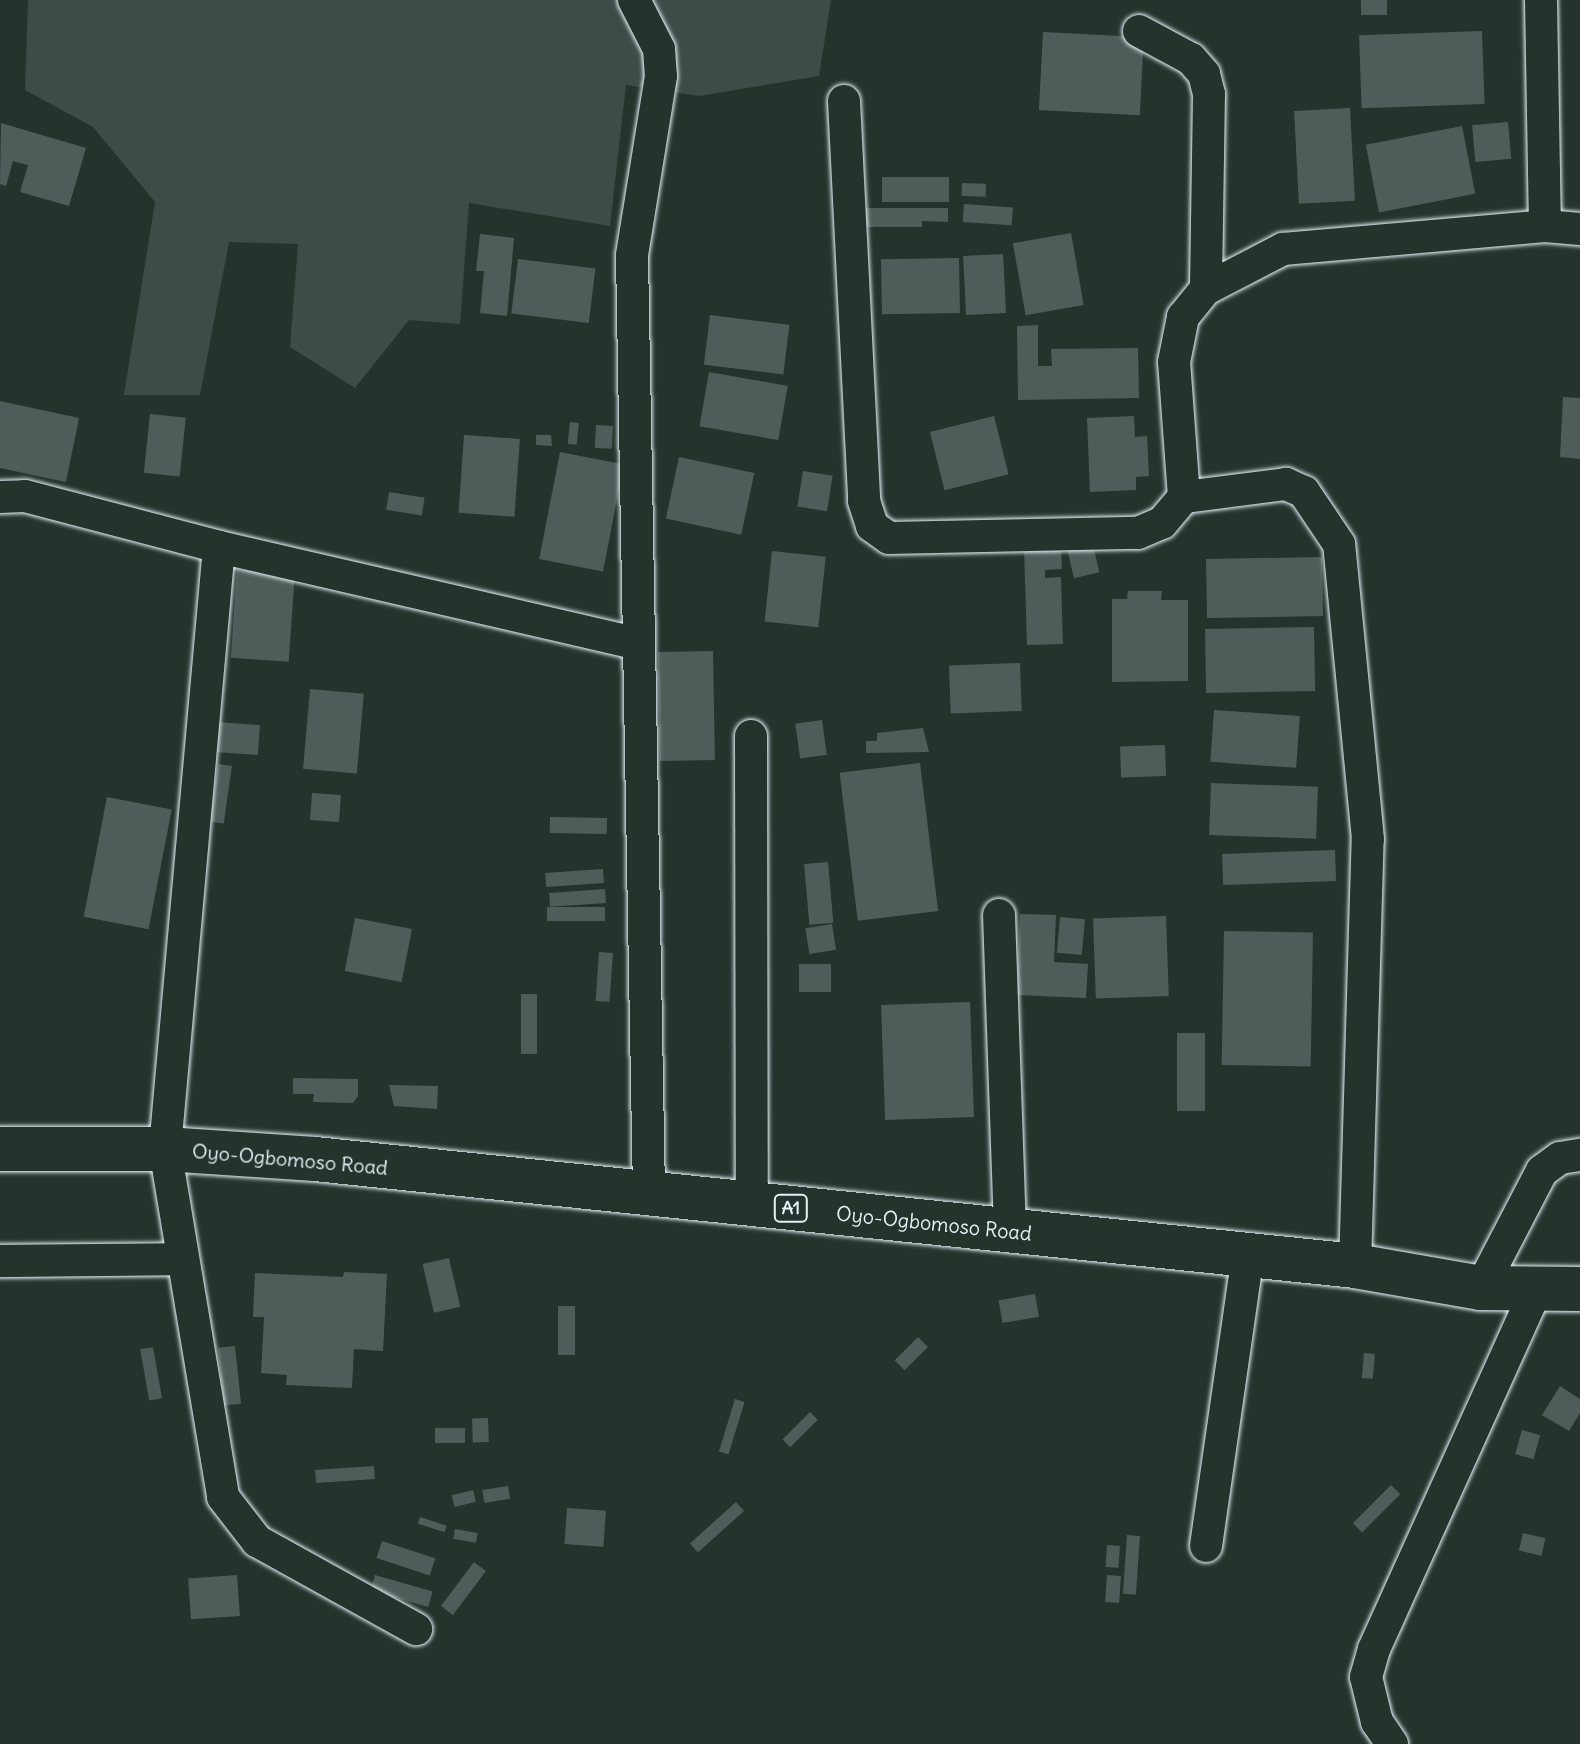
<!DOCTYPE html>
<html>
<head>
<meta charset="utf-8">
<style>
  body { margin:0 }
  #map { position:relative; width:1580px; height:1744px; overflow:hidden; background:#26332d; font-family:Delius,sans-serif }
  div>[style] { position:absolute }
  .green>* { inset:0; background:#3e4b47 }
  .building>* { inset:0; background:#505c59; transform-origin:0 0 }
  .roads { filter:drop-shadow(0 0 2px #e8f1f8) drop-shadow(0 0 2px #e8f1f8) }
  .minor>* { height:32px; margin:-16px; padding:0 16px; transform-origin:16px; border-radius:16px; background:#26332d }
  .highway>* { height:44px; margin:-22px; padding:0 22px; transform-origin:22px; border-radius:22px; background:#26332d }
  span { translate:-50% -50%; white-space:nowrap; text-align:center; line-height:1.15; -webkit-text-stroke:8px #26332d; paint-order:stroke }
  .shield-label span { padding:2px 6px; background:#26332d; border:2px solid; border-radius:6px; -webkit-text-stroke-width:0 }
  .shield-label { font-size:18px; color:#e8f1f8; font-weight:700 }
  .street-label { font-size:20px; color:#e8f1f8 }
</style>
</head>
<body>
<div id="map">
  <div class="green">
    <div style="clip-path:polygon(28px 0,831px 0,819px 76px,699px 96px,626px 85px,610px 226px,469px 203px,460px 324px,409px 320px,355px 388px,290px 347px,298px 244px,229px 242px,200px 395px,124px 395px,155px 202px,93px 127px,25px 90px)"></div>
  </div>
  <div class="building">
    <div style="left:1361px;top:0;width:26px;height:15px"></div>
    <div style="left:1482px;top:31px;width:73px;height:123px;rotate:88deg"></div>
    <div style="left:1043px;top:32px;width:101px;height:78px;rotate:3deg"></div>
    <div style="left:1350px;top:108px;width:93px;height:56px;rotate:87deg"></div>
    <div style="left:1508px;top:122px;width:37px;height:36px;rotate:85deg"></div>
    <div style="clip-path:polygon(1px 123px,86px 148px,69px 206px,20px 192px,28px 165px,13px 161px,6px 186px,0 184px)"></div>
    <div style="left:1462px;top:126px;width:69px;height:98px;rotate:79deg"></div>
    <div style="left:882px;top:177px;width:67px;height:25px"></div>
    <div style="left:962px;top:183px;width:24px;height:13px;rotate:2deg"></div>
    <div style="left:964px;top:204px;width:49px;height:18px;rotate:4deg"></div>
    <div style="clip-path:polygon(857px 208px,948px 208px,948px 222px,922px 221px,922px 227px,865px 227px)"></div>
    <div style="left:1071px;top:233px;width:73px;height:59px;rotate:80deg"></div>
    <div style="clip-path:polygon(480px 234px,514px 238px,507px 316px,480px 313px,484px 271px,476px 271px)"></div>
    <div style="left:1003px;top:254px;width:59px;height:40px;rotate:87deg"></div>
    <div style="left:959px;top:258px;width:55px;height:78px;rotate:89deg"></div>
    <div style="left:518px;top:259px;width:78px;height:55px;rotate:7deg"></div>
    <div style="left:710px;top:315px;width:80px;height:50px;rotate:7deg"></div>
    <div style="clip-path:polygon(1038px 325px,1038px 366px,1052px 366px,1051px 349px,1138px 348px,1139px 398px,1018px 400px,1017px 326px)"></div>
    <div style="left:709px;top:372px;width:80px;height:55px;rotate:10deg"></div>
    <div style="clip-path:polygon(1563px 397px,1580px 398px,1580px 459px,1560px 457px)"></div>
    <div style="clip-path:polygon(0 401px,79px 418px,66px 482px,0 468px)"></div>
    <div style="left:150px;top:414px;width:36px;height:59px;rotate:6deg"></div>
    <div style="left:994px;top:416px;width:60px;height:66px;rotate:76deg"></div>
    <div style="clip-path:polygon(1134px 416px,1135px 437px,1147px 436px,1149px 476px,1136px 477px,1136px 490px,1090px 492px,1087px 418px)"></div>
    <div style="left:570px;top:422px;width:9px;height:22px;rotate:6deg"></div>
    <div style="left:596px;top:425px;width:17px;height:23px;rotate:3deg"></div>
    <div style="left:464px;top:435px;width:56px;height:78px;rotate:4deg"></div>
    <div style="clip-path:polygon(536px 435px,551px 435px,552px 446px,536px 445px)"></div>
    <div style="left:560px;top:452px;width:65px;height:109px;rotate:11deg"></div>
    <div style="left:679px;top:457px;width:77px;height:63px;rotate:12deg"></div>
    <div style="left:803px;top:471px;width:30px;height:36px;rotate:9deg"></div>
    <div style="left:389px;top:492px;width:36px;height:18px;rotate:9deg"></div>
    <div style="left:1093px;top:545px;width:28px;height:26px;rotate:77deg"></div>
    <div style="clip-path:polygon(1061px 547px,1062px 569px,1045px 570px,1045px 578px,1061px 577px,1063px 644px,1027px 645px,1024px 548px)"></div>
    <div style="left:772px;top:551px;width:54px;height:71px;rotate:6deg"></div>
    <div style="left:1322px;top:557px;width:59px;height:116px;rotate:89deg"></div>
    <div style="left:237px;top:570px;width:58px;height:88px;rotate:4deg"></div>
    <div style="clip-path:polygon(1128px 591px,1162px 591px,1161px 600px,1188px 600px,1188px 681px,1112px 682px,1112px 599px,1127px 599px)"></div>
    <div style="left:1314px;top:627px;width:64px;height:109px;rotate:89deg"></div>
    <div style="left:713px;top:651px;width:109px;height:55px;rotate:89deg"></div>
    <div style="left:1020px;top:663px;width:48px;height:71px;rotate:88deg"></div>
    <div style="left:310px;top:689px;width:54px;height:80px;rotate:5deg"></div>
    <div style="left:1214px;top:710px;width:86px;height:52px;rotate:4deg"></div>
    <div style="left:822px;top:720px;width:35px;height:27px;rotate:82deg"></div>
    <div style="left:216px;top:722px;width:44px;height:30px;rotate:4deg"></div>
    <div style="clip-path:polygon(923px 728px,929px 752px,866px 753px,866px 741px,877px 741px,877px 733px)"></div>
    <div style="left:1165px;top:745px;width:31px;height:45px;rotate:88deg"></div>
    <div style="left:920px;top:763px;width:149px;height:81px;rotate:83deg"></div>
    <div style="left:218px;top:764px;width:14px;height:58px;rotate:8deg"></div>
    <div style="left:1211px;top:783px;width:107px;height:52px;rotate:2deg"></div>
    <div style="left:312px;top:793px;width:29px;height:27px;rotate:4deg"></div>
    <div style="left:107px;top:797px;width:66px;height:122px;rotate:11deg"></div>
    <div style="left:550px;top:817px;width:57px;height:16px;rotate:1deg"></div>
    <div style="left:1335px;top:850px;width:31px;height:113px;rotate:88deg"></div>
    <div style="left:828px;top:862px;width:61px;height:24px;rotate:85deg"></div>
    <div style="left:603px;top:869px;width:14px;height:58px;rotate:86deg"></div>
    <div style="left:605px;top:889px;width:14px;height:56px;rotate:86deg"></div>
    <div style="left:547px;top:907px;width:58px;height:14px"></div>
    <div style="clip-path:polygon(1020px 914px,1056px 915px,1054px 962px,1088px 964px,1086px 998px,1017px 995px)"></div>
    <div style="left:1166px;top:916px;width:80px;height:73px;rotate:88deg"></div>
    <div style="left:1060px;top:917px;width:25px;height:36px;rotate:5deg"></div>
    <div style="left:355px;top:918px;width:58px;height:54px;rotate:11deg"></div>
    <div style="left:832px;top:924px;width:26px;height:27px;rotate:81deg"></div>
    <div style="left:1224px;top:931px;width:89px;height:134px;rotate:1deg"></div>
    <div style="left:599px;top:952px;width:14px;height:49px;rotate:4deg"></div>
    <div style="left:799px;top:964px;width:32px;height:28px"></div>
    <div style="left:521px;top:994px;width:16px;height:60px"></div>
    <div style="left:970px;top:1002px;width:115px;height:89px;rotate:88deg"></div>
    <div style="left:1177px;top:1033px;width:28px;height:78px"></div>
    <div style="clip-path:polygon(293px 1078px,358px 1079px,358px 1096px,353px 1103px,313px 1102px,314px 1094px,293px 1094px)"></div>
    <div style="clip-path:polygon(389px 1085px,438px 1086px,437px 1109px,394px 1106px)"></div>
    <div style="left:449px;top:1258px;width:50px;height:27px;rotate:77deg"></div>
    <div style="clip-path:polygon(344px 1272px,387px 1274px,383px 1351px,354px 1349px,352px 1388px,286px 1385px,287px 1375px,261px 1373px,264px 1317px,253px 1317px,255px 1273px,343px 1277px)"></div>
    <div style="left:1035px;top:1294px;width:23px;height:37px;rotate:80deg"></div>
    <div style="left:558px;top:1306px;width:17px;height:49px"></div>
    <div style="left:918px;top:1337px;width:14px;height:33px;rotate:45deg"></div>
    <div style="left:235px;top:1346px;width:58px;height:17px;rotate:84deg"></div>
    <div style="left:153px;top:1347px;width:52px;height:13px;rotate:80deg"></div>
    <div style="left:1364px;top:1353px;width:11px;height:25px;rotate:5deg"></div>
    <div style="clip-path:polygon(1560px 1386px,1580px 1399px,1580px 1413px,1569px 1431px,1542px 1415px)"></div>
    <div style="left:735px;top:1399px;width:10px;height:55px;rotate:17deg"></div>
    <div style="left:810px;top:1412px;width:11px;height:39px;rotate:45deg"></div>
    <div style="left:488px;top:1418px;width:24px;height:16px;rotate:88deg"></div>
    <div style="left:435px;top:1428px;width:30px;height:15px"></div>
    <div style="left:1522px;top:1430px;width:19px;height:25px;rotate:16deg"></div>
    <div style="left:374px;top:1466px;width:13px;height:59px;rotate:86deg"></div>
    <div style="left:1391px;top:1485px;width:13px;height:54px;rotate:45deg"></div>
    <div style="left:508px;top:1486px;width:13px;height:26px;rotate:81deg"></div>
    <div style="left:473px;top:1490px;width:12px;height:22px;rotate:76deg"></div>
    <div style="left:736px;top:1502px;width:12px;height:62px;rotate:48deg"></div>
    <div style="left:567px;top:1508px;width:39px;height:36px;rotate:4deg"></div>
    <div style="left:420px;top:1517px;width:28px;height:7px;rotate:18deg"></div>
    <div style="left:455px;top:1529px;width:23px;height:10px;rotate:10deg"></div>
    <div style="left:1523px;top:1533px;width:23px;height:18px;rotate:13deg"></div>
    <div style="left:1127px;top:1535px;width:13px;height:59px;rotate:4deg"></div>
    <div style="left:382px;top:1541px;width:56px;height:18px;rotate:18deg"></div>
    <div style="left:1107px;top:1545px;width:13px;height:22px;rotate:4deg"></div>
    <div style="left:474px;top:1562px;width:15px;height:55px;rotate:37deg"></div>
    <div style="left:237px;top:1575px;width:41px;height:49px;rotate:86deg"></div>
    <div style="left:375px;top:1575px;width:60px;height:16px;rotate:16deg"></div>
    <div style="left:1107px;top:1575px;width:14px;height:27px;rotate:4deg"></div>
  </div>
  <div class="roads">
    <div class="minor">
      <div style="left:634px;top:0;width:55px;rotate:63deg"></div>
      <div style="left:659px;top:49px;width:27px;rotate:86deg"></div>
      <div style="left:661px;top:76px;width:182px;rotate:99.2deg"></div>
      <div style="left:632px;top:256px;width:937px;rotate:88.96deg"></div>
      <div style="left:1541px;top:0;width:226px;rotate:89deg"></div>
      <div style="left:1139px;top:31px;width:59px;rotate:28.3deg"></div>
      <div style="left:1191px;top:59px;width:20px;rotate:49deg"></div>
      <div style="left:1204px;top:74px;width:21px;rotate:76deg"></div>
      <div style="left:1209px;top:94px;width:195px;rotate:90.9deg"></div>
      <div style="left:844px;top:101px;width:400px;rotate:87.1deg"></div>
      <div style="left:864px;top:501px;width:26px;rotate:72deg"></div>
      <div style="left:872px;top:526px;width:21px;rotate:35deg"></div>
      <div style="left:889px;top:538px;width:249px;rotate:-1.2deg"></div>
      <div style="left:1138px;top:533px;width:26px;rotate:-23deg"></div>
      <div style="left:1162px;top:523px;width:34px;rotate:-50deg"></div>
      <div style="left:0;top:497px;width:25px;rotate:-2deg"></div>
      <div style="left:25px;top:496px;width:201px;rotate:14.7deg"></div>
      <div style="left:219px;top:547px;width:430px;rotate:13deg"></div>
      <div style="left:219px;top:547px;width:604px;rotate:95.13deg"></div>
      <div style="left:165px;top:1149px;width:353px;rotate:80.5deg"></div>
      <div style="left:223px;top:1497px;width:56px;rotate:52.3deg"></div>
      <div style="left:257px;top:1541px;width:182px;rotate:29deg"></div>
      <div style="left:751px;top:736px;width:468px;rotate:89.9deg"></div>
      <div style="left:999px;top:915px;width:315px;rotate:88deg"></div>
      <div style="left:0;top:1261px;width:183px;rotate:-0.6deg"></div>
      <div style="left:1355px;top:1266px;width:427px;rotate:-88.3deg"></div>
      <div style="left:1368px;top:839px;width:296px;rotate:-95.6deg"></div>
      <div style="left:1339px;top:544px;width:63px;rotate:-123.9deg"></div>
      <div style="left:1304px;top:492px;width:20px;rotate:-156deg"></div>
      <div style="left:1286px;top:484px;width:103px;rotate:172.7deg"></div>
      <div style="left:1184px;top:497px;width:135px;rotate:-94.2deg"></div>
      <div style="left:1174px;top:362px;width:46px;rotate:-78.7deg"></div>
      <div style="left:1183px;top:317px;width:36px;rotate:-51deg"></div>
      <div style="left:1206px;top:289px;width:87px;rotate:-27.5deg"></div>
      <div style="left:1283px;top:249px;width:263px;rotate:-5deg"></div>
      <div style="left:1545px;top:226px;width:35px;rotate:5deg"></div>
      <div style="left:1481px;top:1288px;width:132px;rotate:-62.5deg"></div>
      <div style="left:1542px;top:1171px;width:22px;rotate:-36deg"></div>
      <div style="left:1560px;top:1158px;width:20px;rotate:-9deg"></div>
      <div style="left:1206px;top:1546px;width:294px;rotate:-81.8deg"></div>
      <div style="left:1392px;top:1744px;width:27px;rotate:-124deg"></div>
      <div style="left:1377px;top:1722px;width:46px;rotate:-103.7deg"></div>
      <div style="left:1366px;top:1677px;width:29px;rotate:-74deg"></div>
      <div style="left:1374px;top:1649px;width:398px;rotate:-65.7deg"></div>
    </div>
    <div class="highway">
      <div style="left:0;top:1149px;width:165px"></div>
      <div style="left:165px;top:1149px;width:150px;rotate:3.8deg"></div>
      <div style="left:315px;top:1159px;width:1045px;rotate:5.87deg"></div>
      <div style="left:1355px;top:1266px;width:128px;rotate:9.9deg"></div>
      <div style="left:1481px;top:1288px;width:99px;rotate:0.6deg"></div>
    </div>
  </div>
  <div class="shield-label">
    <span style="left:791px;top:1208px">A1</span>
  </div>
  <div class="street-label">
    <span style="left:290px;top:1159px;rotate:5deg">Oyo-Ogbomoso Road</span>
    <span style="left:934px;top:1223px;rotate:6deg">Oyo-Ogbomoso Road</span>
  </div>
</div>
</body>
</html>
